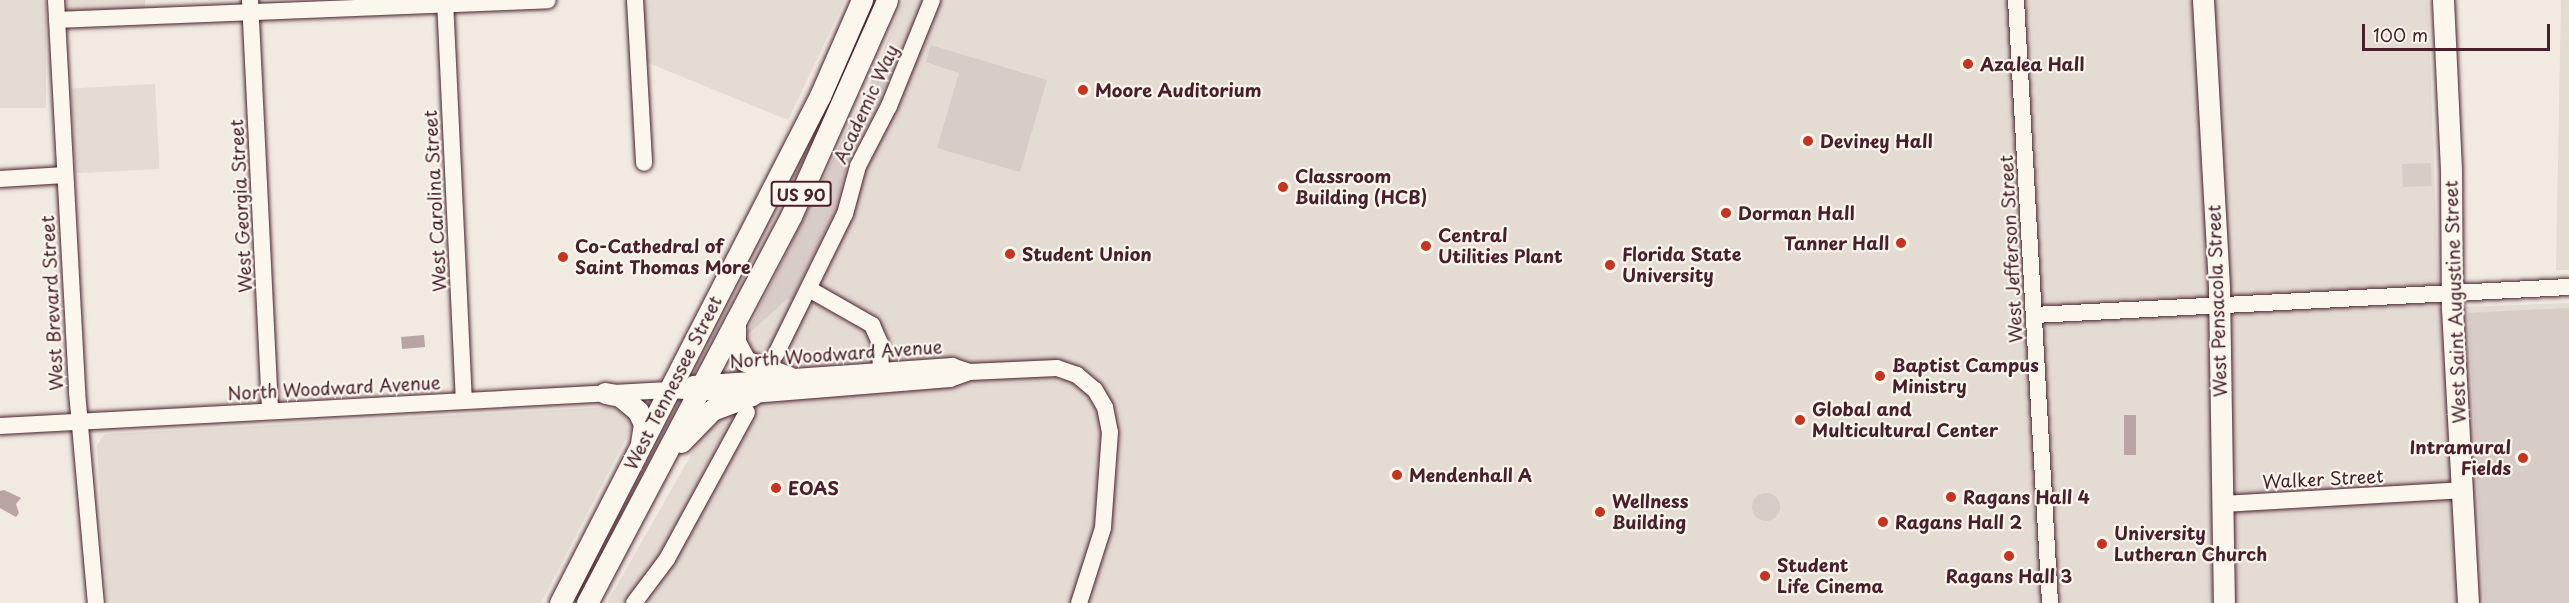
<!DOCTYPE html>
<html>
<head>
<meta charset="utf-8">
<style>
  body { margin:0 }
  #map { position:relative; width:2569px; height:603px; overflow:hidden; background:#f0eae0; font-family:"Playpen Sans",sans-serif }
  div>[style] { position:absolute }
  .built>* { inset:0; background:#e4dbd2; transform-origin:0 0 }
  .green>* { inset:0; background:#d8ccc6; transform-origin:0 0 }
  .round { border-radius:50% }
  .water>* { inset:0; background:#b8a4a2; transform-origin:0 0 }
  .roads { filter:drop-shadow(0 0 2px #4a1f2b) drop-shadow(0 0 2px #4a1f2b) }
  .minor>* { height:16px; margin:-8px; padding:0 8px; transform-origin:8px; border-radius:8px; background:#fbf7ec }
  .major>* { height:21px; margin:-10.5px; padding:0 10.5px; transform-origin:10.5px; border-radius:10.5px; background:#fbf7ec }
  .dots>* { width:16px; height:16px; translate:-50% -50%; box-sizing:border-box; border:3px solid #fbf7ec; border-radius:50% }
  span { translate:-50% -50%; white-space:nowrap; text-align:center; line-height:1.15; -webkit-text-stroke:4.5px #fbf7ec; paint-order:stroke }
  .shield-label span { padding:2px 4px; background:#fbf7ec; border:2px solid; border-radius:4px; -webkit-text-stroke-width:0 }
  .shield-label { font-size:16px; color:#4a1f2b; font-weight:700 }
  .poi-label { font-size:18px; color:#4a1f2b; font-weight:700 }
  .left { translate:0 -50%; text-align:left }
  .right { translate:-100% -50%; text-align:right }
  .street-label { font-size:18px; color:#4a1f2b }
  .scale { position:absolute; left:2362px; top:24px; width:188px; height:27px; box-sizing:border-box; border:3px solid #4a1f2b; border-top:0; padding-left:8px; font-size:18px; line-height:21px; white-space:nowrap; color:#4a1f2b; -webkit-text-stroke:4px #fbf7ec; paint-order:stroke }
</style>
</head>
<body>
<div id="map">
  <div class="built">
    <div style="left:0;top:0;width:46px;height:108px"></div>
    <div style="clip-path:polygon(67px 0,145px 0,145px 9px,67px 13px)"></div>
    <div style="clip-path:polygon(643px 0,845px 0,788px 120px,646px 62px)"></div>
    <div style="clip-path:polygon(903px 0,2428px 0,2439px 308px,2569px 303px,2569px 603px,607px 603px,704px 432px,745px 337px,867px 92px)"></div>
    <div style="clip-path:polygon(2561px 0,2569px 0,2569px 270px,2556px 270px)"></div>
    <div style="left:155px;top:84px;width:85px;height:84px;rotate:87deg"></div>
    <div style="clip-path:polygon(609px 407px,628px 414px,633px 425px,541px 603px,107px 603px,97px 445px,105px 434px)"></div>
  </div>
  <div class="green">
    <div style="clip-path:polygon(931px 45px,1047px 80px,1020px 172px,937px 148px,959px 73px,926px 62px)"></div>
    <div style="clip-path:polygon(873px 78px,886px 83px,847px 163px,833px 215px,797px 288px,796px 301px,787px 299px,745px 337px)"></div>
    <div style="left:2431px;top:163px;width:23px;height:29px;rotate:88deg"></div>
    <div style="clip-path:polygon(2569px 308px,2569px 603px,2484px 603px,2468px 313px)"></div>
    <div class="round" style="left:1752px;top:493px;width:28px;height:28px"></div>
  </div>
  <div class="water">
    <div style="left:424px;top:335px;width:12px;height:23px;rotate:85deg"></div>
    <div style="left:2124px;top:415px;width:12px;height:40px"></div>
    <div style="clip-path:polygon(4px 490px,21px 498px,16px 504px,19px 513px,16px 517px,0 508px,0 491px)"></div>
  </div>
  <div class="roads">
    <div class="minor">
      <div style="left:56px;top:0;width:393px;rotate:86.9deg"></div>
      <div style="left:77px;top:392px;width:212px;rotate:84.9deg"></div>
      <div style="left:250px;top:0;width:410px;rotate:87.2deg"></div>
      <div style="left:445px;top:0;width:400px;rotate:87.3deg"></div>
      <div style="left:635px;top:0;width:163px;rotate:86.8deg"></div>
      <div style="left:2016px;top:0;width:604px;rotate:86.77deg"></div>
      <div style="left:57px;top:20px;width:491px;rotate:-2.3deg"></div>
      <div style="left:0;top:179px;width:65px;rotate:-3.5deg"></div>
      <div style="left:809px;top:289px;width:73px;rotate:29.7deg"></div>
      <div style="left:872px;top:325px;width:20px;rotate:66deg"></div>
      <div style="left:880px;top:343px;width:27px;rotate:88deg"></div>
      <div style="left:2034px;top:315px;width:536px;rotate:-3deg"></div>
      <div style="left:776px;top:354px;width:156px;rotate:-63.8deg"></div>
      <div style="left:845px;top:214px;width:50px;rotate:-74.8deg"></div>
      <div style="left:858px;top:166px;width:68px;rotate:-62.7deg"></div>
      <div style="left:889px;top:106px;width:114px;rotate:-67.9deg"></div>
      <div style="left:693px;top:384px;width:260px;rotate:-4deg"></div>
      <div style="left:952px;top:366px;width:18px;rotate:19deg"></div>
      <div style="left:0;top:426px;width:670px;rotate:-3.08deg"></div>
      <div style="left:669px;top:390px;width:83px;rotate:3.4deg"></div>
      <div style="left:752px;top:395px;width:199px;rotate:-4.6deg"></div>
      <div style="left:950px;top:379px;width:20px;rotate:-20deg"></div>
      <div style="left:969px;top:372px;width:88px;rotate:-2.6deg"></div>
      <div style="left:1057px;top:368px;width:21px;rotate:19deg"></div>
      <div style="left:1077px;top:375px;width:23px;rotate:40deg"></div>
      <div style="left:1095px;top:390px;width:20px;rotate:60deg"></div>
      <div style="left:1105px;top:407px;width:25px;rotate:79deg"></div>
      <div style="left:1110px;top:432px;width:96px;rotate:94.2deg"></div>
      <div style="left:1103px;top:528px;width:79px;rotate:107.7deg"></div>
      <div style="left:2222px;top:504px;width:240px;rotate:-3.3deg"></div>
      <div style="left:634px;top:603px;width:55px;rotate:-53.1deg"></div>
      <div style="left:667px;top:559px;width:167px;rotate:-61.4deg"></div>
    </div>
    <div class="major">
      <div style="left:2203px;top:0;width:289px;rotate:86.8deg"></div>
      <div style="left:2219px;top:289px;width:314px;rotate:89.1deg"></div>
      <div style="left:2443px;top:0;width:171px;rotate:87.3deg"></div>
      <div style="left:2451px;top:171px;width:137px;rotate:89.6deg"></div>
      <div style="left:2452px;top:308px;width:295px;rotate:86.9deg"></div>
      <div style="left:735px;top:322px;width:20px;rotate:90deg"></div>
      <div style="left:735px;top:342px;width:21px;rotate:62deg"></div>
      <div style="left:745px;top:361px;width:47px;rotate:20deg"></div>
      <div style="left:605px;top:393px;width:15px;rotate:11deg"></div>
      <div style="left:620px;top:396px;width:23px;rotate:40deg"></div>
      <div style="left:638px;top:411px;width:14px;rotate:65deg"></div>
      <div style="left:644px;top:424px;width:18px;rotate:99deg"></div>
      <div style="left:681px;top:442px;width:45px;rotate:-45.9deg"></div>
      <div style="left:712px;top:410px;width:43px;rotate:-20.6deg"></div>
      <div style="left:560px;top:603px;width:570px;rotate:-62.85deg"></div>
      <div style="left:820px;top:96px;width:105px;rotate:-66.4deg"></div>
      <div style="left:587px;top:603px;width:437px;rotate:-62.2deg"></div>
      <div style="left:791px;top:216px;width:236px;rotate:-66deg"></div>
    </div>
  </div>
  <div class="dots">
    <div style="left:1968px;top:64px;background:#c8321e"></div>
    <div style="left:1083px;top:90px;background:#c8321e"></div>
    <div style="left:1808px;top:141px;background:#c8321e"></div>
    <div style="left:1283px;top:187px;background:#c8321e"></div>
    <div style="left:1726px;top:213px;background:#c8321e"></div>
    <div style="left:1901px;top:243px;background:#c8321e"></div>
    <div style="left:1426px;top:246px;background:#c8321e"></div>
    <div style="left:1010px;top:254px;background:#c8321e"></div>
    <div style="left:563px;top:257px;background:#c8321e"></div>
    <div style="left:1610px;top:265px;background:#c8321e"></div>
    <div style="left:1880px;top:376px;background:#c8321e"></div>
    <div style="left:1800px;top:420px;background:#c8321e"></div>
    <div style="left:2523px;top:458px;background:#c8321e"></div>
    <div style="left:1397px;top:475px;background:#c8321e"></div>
    <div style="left:776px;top:488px;background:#c8321e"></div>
    <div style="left:1951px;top:497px;background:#c8321e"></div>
    <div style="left:1600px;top:512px;background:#c8321e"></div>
    <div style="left:1883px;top:522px;background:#c8321e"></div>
    <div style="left:2102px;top:544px;background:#c8321e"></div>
    <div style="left:2009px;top:556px;background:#c8321e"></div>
    <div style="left:1765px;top:576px;background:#c8321e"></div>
  </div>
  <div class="shield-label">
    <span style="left:801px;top:194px">US 90</span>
  </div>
  <div class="poi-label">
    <span class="left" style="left:1980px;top:64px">Azalea Hall</span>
    <span class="left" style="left:1095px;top:90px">Moore Auditorium</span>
    <span class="left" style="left:1820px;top:141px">Deviney Hall</span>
    <span class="left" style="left:1295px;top:187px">Classroom<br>Building (HCB)</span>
    <span class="left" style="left:1738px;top:213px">Dorman Hall</span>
    <span class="left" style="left:1438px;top:246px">Central<br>Utilities Plant</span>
    <span class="right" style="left:1889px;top:243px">Tanner Hall</span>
    <span class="left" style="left:575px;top:257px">Co-Cathedral of<br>Saint Thomas More</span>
    <span class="left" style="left:1022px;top:254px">Student Union</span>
    <span class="left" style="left:1622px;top:265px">Florida State<br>University</span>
    <span class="left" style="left:1892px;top:376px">Baptist Campus<br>Ministry</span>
    <span class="left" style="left:1812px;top:420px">Global and<br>Multicultural Center</span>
    <span class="right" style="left:2511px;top:458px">Intramural<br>Fields</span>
    <span class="left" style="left:1409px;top:475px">Mendenhall A</span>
    <span class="left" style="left:788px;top:488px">EOAS</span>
    <span class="left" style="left:1963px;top:497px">Ragans Hall 4</span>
    <span class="left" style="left:1612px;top:512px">Wellness<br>Building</span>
    <span class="left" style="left:1895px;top:522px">Ragans Hall 2</span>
    <span class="left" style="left:2114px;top:544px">University<br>Lutheran Church</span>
    <span class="left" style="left:1777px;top:576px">Student<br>Life Cinema</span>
    <span style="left:2009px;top:576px">Ragans Hall 3</span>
  </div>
  <div class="street-label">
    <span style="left:866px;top:104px;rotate:-65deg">Academic Way</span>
    <span style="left:435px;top:201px;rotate:-93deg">West Carolina Street</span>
    <span style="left:241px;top:206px;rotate:-93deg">West Georgia Street</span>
    <span style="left:2011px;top:249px;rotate:-93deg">West Jefferson Street</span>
    <span style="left:2217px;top:301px;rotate:-92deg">West Pensacola Street</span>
    <span style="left:2455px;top:302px;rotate:-92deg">West Saint Augustine Street</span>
    <span style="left:52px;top:303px;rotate:-93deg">West Brevard Street</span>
    <span style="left:836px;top:354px;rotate:-4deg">North Woodward Avenue</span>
    <span style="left:673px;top:383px;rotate:-63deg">West Tennessee Street</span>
    <span style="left:334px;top:388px;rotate:-3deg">North Woodward Avenue</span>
    <span style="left:2323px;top:479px;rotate:-3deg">Walker Street</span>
  </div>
  <div class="scale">100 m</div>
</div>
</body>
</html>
